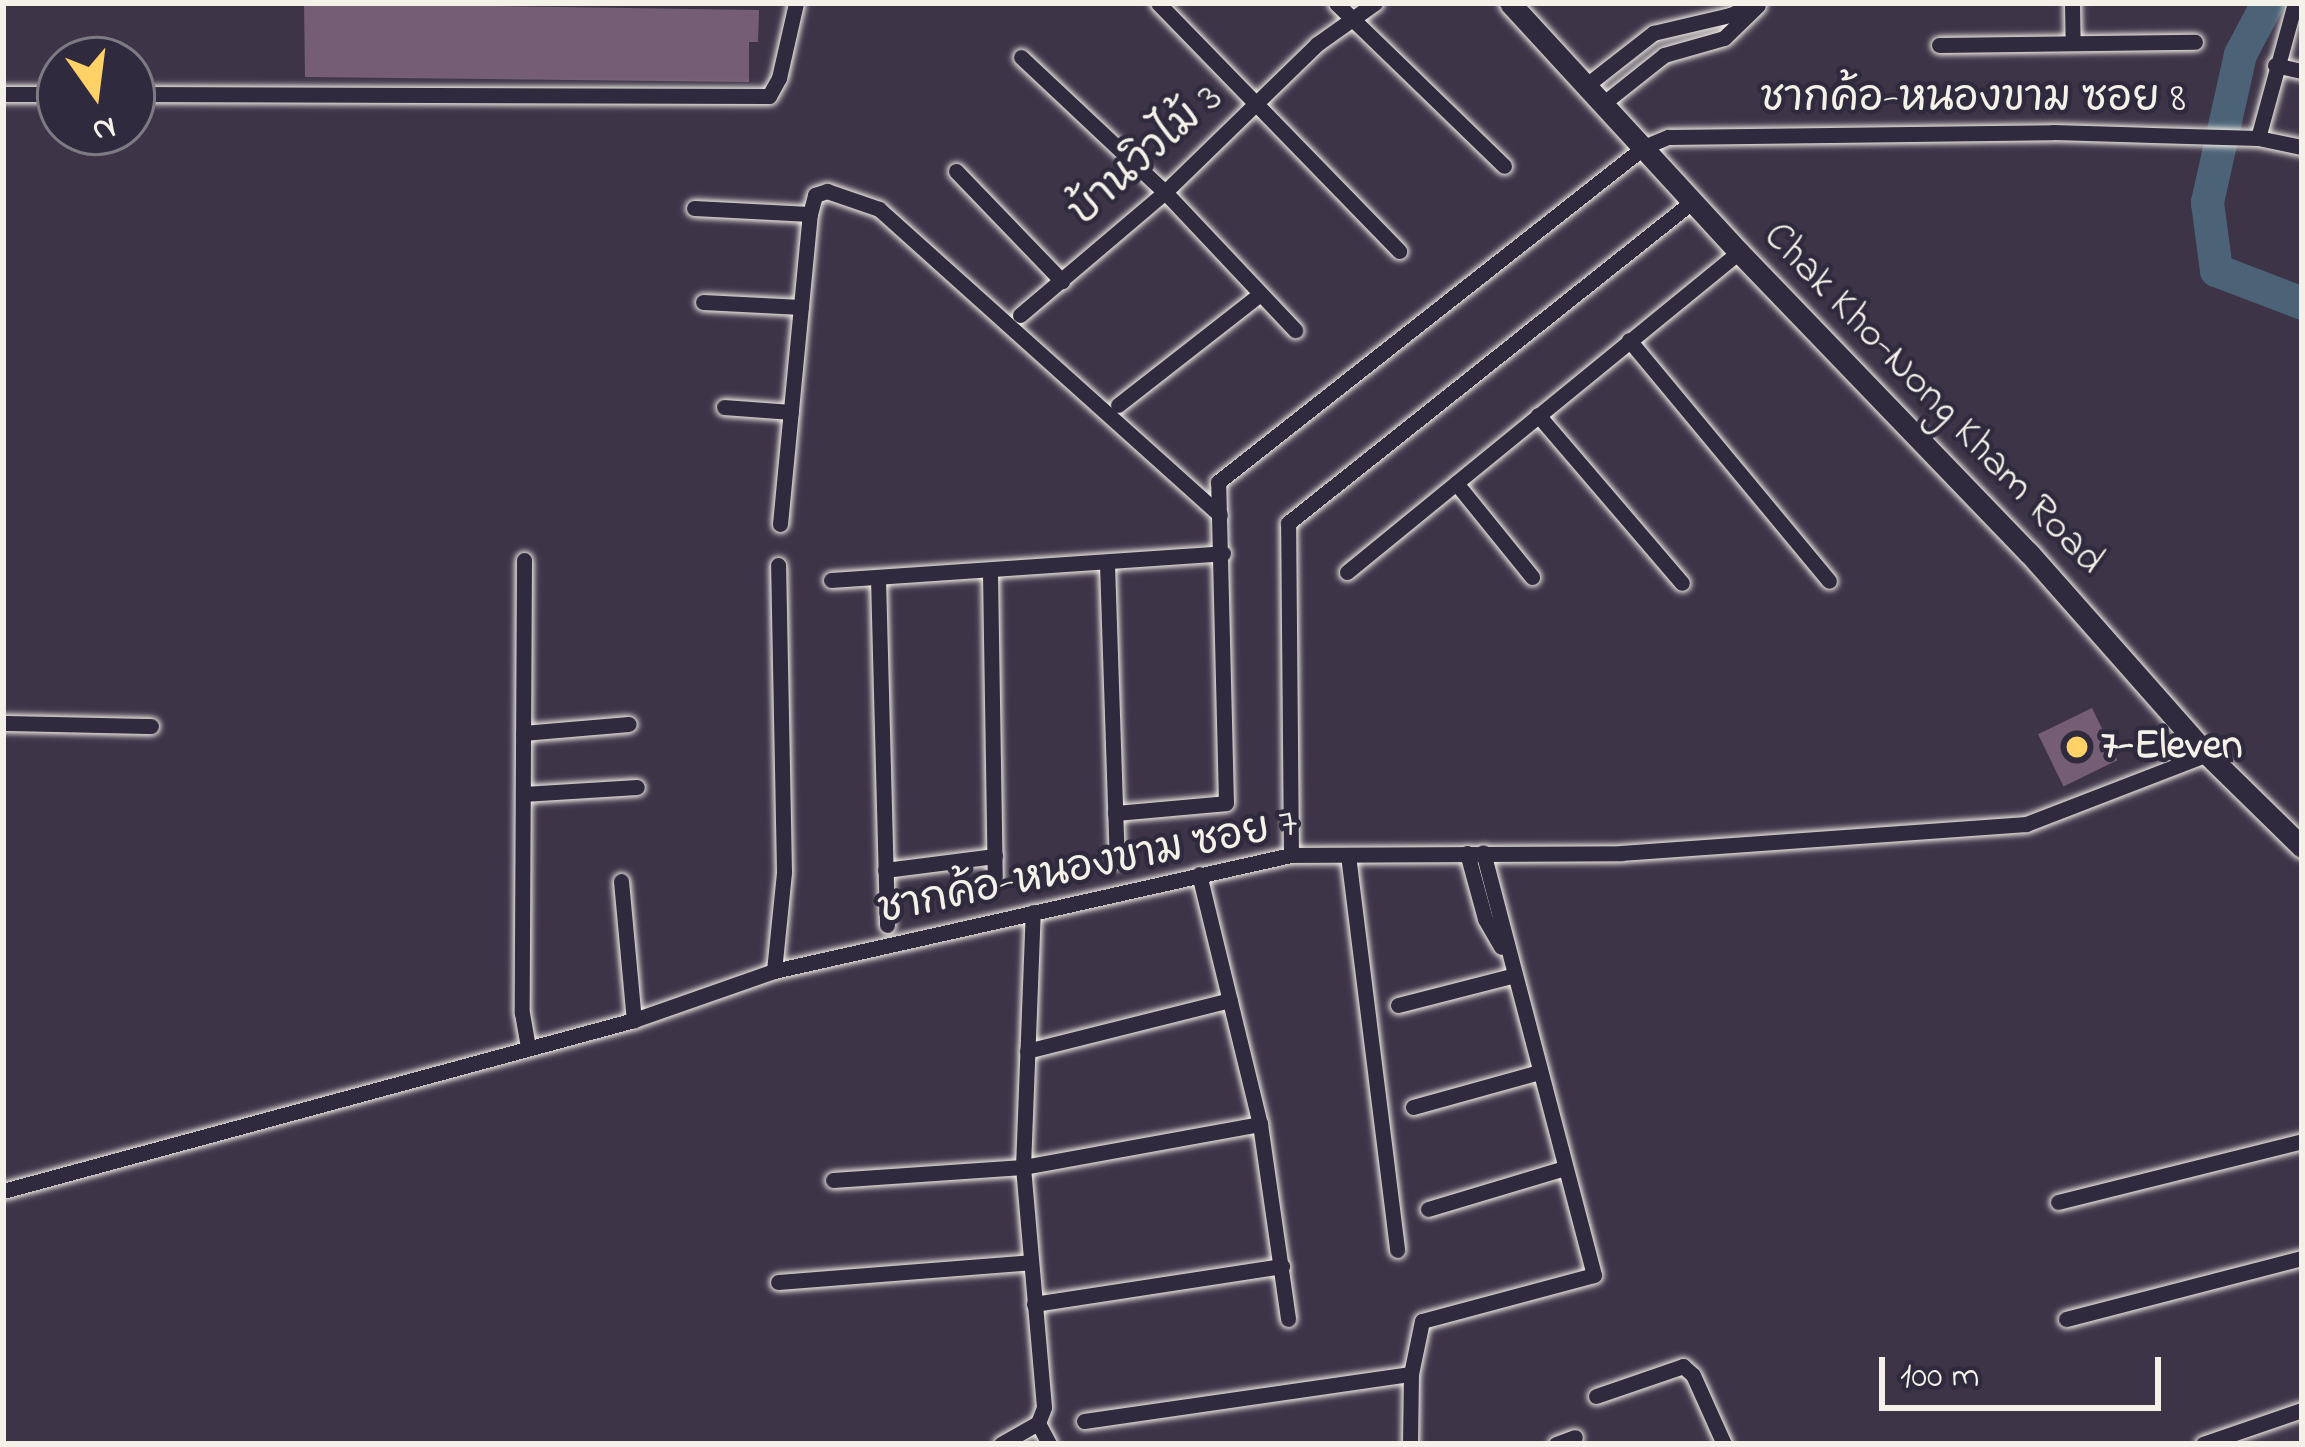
<!DOCTYPE html>
<html>
<head>
<meta charset="utf-8">
<style>
  body { margin:0 }
  #map { position:relative; width:2305px; height:1447px; overflow:hidden; background:#3d3448; font-family:"Indie Flower","Playpen Sans Thai",sans-serif }
  div>[style] { position:absolute }
  .river>* { height:33px; margin:-16.5px; padding:0 16.5px; transform-origin:16.5px; border-radius:16.5px; background:#4c6377 }
  .building>* { inset:0; background:#755e73; transform-origin:0 0 }
  .roads { filter:drop-shadow(0 0 3px #f4f1e8) drop-shadow(0 0 3px #f4f1e8) }
  .street>* { height:15px; margin:-7.5px; padding:0 7.5px; transform-origin:7.5px; border-radius:7.5px; background:#2f2a3d }
  .secondary>* { height:21px; margin:-10.5px; padding:0 10.5px; transform-origin:10.5px; border-radius:10.5px; background:#2f2a3d }
  .dots>* { width:33px; height:33px; translate:-50% -50%; box-sizing:border-box; border:6px solid #2f2a3d; border-radius:50% }
  span { translate:-50% -50%; white-space:nowrap; text-align:center; line-height:1.15; -webkit-text-stroke:9px #2f2a3d; paint-order:stroke }
  .street-label { font-size:42px; color:#f4f1e8 }
  .poi-label { font-size:42px; color:#f4f1e8; font-weight:700 }
  .left { translate:0 -50%; text-align:left }
  .frame { position:absolute; inset:0; border:6px solid #f4f1e8; pointer-events:none }
  .north { position:absolute; left:36px; top:36px; width:120px; height:120px; box-sizing:border-box; background:#2f2a3d; border:3px solid #7e7a81; border-radius:50%; rotate:166deg; font-size:33px; font-weight:700; line-height:48px; text-align:center; color:#f4f1e8 }
  .north::after { content:''; display:block; margin:auto; width:42px; height:54px; background:#ffd166; clip-path:polygon(50% 0,100% 100%,50% 72%,0 100%) }
  .scale { position:absolute; left:1879px; top:1357px; width:282px; height:54px; box-sizing:border-box; border:6px solid #f4f1e8; border-top:0; padding-left:15px; font-size:36px; line-height:42px; white-space:nowrap; color:#f4f1e8; -webkit-text-stroke:9px #2f2a3d; paint-order:stroke }
</style>
</head>
<body>
<div id="map">
  <div class="river">
    <div style="left:2267px;top:3px;width:58px;rotate:117.9deg"></div>
    <div style="left:2240px;top:54px;width:152px;rotate:102.6deg"></div>
    <div style="left:2207px;top:202px;width:69px;rotate:82.5deg"></div>
    <div style="left:2216px;top:270px;width:92px;rotate:21deg"></div>
  </div>
  <div class="building">
    <div style="clip-path:polygon(304px 3px,759px 10px,758px 42px,749px 42px,749px 82px,305px 77px)"></div>
    <div style="left:2092px;top:708px;width:58px;height:60px;rotate:64deg"></div>
  </div>
  <div class="roads">
    <div class="street">
      <div style="left:1158px;top:3px;width:346px;rotate:45.8deg"></div>
      <div style="left:1336px;top:3px;width:234px;rotate:44.1deg"></div>
      <div style="left:2072px;top:3px;width:39px;rotate:89deg"></div>
      <div style="left:1939px;top:45px;width:256px;rotate:-0.7deg"></div>
      <div style="left:1021px;top:57px;width:197px;rotate:43.2deg"></div>
      <div style="left:1165px;top:192px;width:190px;rotate:46.7deg"></div>
      <div style="left:2275px;top:65px;width:28px;rotate:13deg"></div>
      <div style="left:1588px;top:84px;width:83px;rotate:-38.1deg"></div>
      <div style="left:1653px;top:33px;width:79px;rotate:-13.2deg"></div>
      <div style="left:1730px;top:15px;width:30px;rotate:-24deg"></div>
      <div style="left:3px;top:94px;width:57px"></div>
      <div style="left:132px;top:94px;width:637px;rotate:0.18deg"></div>
      <div style="left:769px;top:96px;width:21px;rotate:-61deg"></div>
      <div style="left:779px;top:78px;width:77px;rotate:-77.2deg"></div>
      <div style="left:1605px;top:102px;width:75px;rotate:-38.5deg"></div>
      <div style="left:1664px;top:55px;width:62px;rotate:-15.8deg"></div>
      <div style="left:1724px;top:38px;width:47px;rotate:-44.1deg"></div>
      <div style="left:2258px;top:138px;width:140px;rotate:-74.7deg"></div>
      <div style="left:956px;top:171px;width:153px;rotate:46.1deg"></div>
      <div style="left:694px;top:208px;width:116px;rotate:3deg"></div>
      <div style="left:703px;top:302px;width:98px;rotate:2.9deg"></div>
      <div style="left:1020px;top:315px;width:190px;rotate:-40.3deg"></div>
      <div style="left:1165px;top:192px;width:212px;rotate:-44.2deg"></div>
      <div style="left:1317px;top:44px;width:71px;rotate:-35.3deg"></div>
      <div style="left:1629px;top:340px;width:313px;rotate:50.3deg"></div>
      <div style="left:1118px;top:405px;width:180px;rotate:-38deg"></div>
      <div style="left:724px;top:407px;width:67px;rotate:4.3deg"></div>
      <div style="left:1538px;top:415px;width:221px;rotate:49.4deg"></div>
      <div style="left:1456px;top:483px;width:121px;rotate:51deg"></div>
      <div style="left:780px;top:524px;width:311px;rotate:-84.5deg"></div>
      <div style="left:810px;top:214px;width:20px;rotate:-75deg"></div>
      <div style="left:815px;top:195px;width:13px;rotate:-18deg"></div>
      <div style="left:827px;top:191px;width:55px;rotate:19.1deg"></div>
      <div style="left:879px;top:209px;width:458px;rotate:41.9deg"></div>
      <div style="left:524px;top:560px;width:453px;rotate:90.3deg"></div>
      <div style="left:522px;top:1013px;width:36px;rotate:80deg"></div>
      <div style="left:1107px;top:564px;width:297px;rotate:88.1deg"></div>
      <div style="left:1347px;top:572px;width:506px;rotate:-39.23deg"></div>
      <div style="left:990px;top:573px;width:304px;rotate:89.1deg"></div>
      <div style="left:878px;top:578px;width:347px;rotate:88.5deg"></div>
      <div style="left:831px;top:580px;width:393px;rotate:-3.9deg"></div>
      <div style="left:3px;top:723px;width:148px;rotate:1.2deg"></div>
      <div style="left:523px;top:733px;width:106px;rotate:-4.9deg"></div>
      <div style="left:523px;top:794px;width:114px;rotate:-3.5deg"></div>
      <div style="left:1115px;top:813px;width:111px;rotate:-5.1deg"></div>
      <div style="left:1226px;top:803px;width:321px;rotate:-91.4deg"></div>
      <div style="left:1218px;top:482px;width:542px;rotate:-38.18deg"></div>
      <div style="left:1644px;top:147px;width:26px;rotate:-23deg"></div>
      <div style="left:1668px;top:137px;width:385px;rotate:-0.7deg"></div>
      <div style="left:2053px;top:132px;width:205px;rotate:1.7deg"></div>
      <div style="left:2258px;top:138px;width:45px;rotate:11.6deg"></div>
      <div style="left:1467px;top:853px;width:68px;rotate:74.7deg"></div>
      <div style="left:1485px;top:919px;width:32px;rotate:60deg"></div>
      <div style="left:1291px;top:855px;width:332px;rotate:-90.5deg"></div>
      <div style="left:1288px;top:523px;width:517px;rotate:-38.49deg"></div>
      <div style="left:1348px;top:855px;width:398px;rotate:82.9deg"></div>
      <div style="left:885px;top:870px;width:111px;rotate:-7.3deg"></div>
      <div style="left:1199px;top:874px;width:257px;rotate:76.3deg"></div>
      <div style="left:1260px;top:1124px;width:197px;rotate:81.8deg"></div>
      <div style="left:621px;top:881px;width:140px;rotate:84.7deg"></div>
      <div style="left:774px;top:971px;width:100px;rotate:-84.2deg"></div>
      <div style="left:784px;top:872px;width:307px;rotate:-91.1deg"></div>
      <div style="left:1398px;top:1005px;width:117px;rotate:-14.4deg"></div>
      <div style="left:1027px;top:1051px;width:209px;rotate:-14.1deg"></div>
      <div style="left:1413px;top:1107px;width:131px;rotate:-15.5deg"></div>
      <div style="left:833px;top:1180px;width:190px;rotate:-3.9deg"></div>
      <div style="left:1023px;top:1167px;width:241px;rotate:-10.3deg"></div>
      <div style="left:3px;top:1191px;width:654px;rotate:-15.16deg"></div>
      <div style="left:634px;top:1020px;width:148px;rotate:-19.3deg"></div>
      <div style="left:774px;top:971px;width:530px;rotate:-12.65deg"></div>
      <div style="left:1291px;top:855px;width:330px;rotate:-0.3deg"></div>
      <div style="left:1621px;top:853px;width:406px;rotate:-4.1deg"></div>
      <div style="left:2026px;top:824px;width:194px;rotate:-21.1deg"></div>
      <div style="left:2058px;top:1202px;width:252px;rotate:-14deg"></div>
      <div style="left:1428px;top:1209px;width:143px;rotate:-16.7deg"></div>
      <div style="left:778px;top:1282px;width:253px;rotate:-4.5deg"></div>
      <div style="left:1034px;top:1304px;width:251px;rotate:-8.7deg"></div>
      <div style="left:2066px;top:1319px;width:244px;rotate:-14.5deg"></div>
      <div style="left:1596px;top:1396px;width:92px;rotate:-19deg"></div>
      <div style="left:1683px;top:1366px;width:13px;rotate:42deg"></div>
      <div style="left:1693px;top:1375px;width:76px;rotate:65.8deg"></div>
      <div style="left:1084px;top:1421px;width:330px;rotate:-8.2deg"></div>
      <div style="left:1038px;top:1423px;width:24px;rotate:62deg"></div>
      <div style="left:1001px;top:1444px;width:43px;rotate:-29.6deg"></div>
      <div style="left:1038px;top:1423px;width:17px;rotate:-69deg"></div>
      <div style="left:1044px;top:1407px;width:241px;rotate:-95deg"></div>
      <div style="left:1023px;top:1167px;width:255px;rotate:-87.8deg"></div>
      <div style="left:1410px;top:1444px;width:70px;rotate:-89.2deg"></div>
      <div style="left:1411px;top:1374px;width:54px;rotate:-78.3deg"></div>
      <div style="left:1422px;top:1321px;width:178px;rotate:-15deg"></div>
      <div style="left:1594px;top:1275px;width:437px;rotate:-104.7deg"></div>
      <div style="left:1556px;top:1444px;width:20px;rotate:-20deg"></div>
      <div style="left:2203px;top:1444px;width:105px;rotate:-19deg"></div>
    </div>
    <div class="secondary">
      <div style="left:1510px;top:3px;width:338px;rotate:47.4deg"></div>
      <div style="left:1739px;top:252px;width:418px;rotate:46.1deg"></div>
      <div style="left:2029px;top:553px;width:268px;rotate:48.5deg"></div>
      <div style="left:2207px;top:754px;width:133px;rotate:44.4deg"></div>
    </div>
  </div>
  <div class="dots">
    <div style="left:2077px;top:747px;background:#ffd166"></div>
  </div>
  <div class="street-label">
    <span style="left:1973px;top:100px">ชากค้อ-หนองขาม ซอย 8</span>
    <span style="left:1147px;top:156px;rotate:-42deg">บ้านวิวไม้ 3</span>
    <span style="left:1933px;top:399px;rotate:46deg">Chak Kho-Nong Kham Road</span>
    <span style="left:1088px;top:868px;rotate:-12deg">ชากค้อ-หนองขาม ซอย 7</span>
  </div>
  <div class="poi-label">
    <span class="left" style="left:2101px;top:747px">7-Eleven</span>
  </div>
  <div class="frame"></div>
  <div class="north">N</div>
  <div class="scale">100 m</div>
</div>
</body>
</html>
